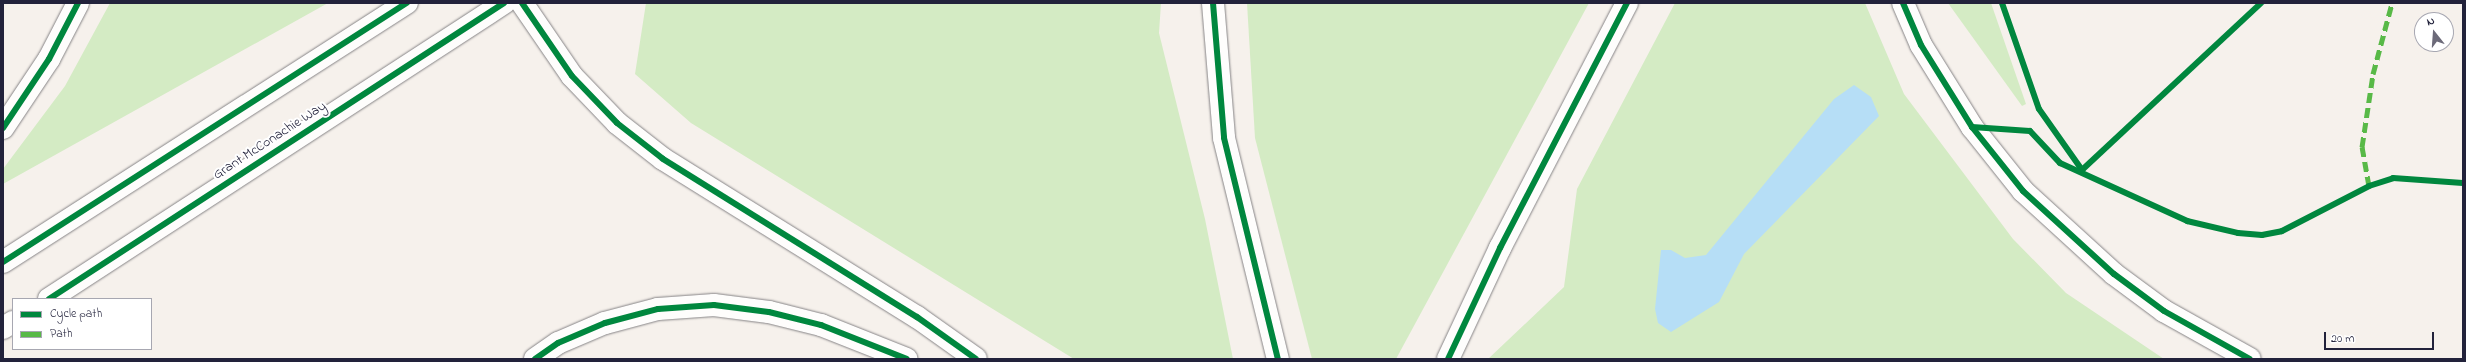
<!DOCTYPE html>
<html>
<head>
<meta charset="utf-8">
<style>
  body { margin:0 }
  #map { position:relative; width:2466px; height:362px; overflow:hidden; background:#f6f1ec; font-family:"Indie Flower",sans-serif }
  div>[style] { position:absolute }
  .green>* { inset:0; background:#d4ebc4 }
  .water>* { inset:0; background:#b6def6 }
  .roads { filter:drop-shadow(0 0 1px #868486) drop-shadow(0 0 1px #868486) }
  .primary>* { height:22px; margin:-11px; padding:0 11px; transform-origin:11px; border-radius:11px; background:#fefdfc }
  .quiet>* { height:5px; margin-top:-2.5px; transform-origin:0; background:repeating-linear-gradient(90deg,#58b947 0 10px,transparent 0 15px) }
  .cycleway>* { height:6px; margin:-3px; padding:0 3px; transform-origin:3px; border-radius:3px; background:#00873e }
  span { translate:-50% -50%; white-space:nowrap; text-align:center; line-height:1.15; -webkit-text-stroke:4px #fff; paint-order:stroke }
  .street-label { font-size:14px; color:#22223b }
  .frame { position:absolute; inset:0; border:4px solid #22223b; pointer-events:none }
  .legend { position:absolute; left:12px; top:298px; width:140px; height:52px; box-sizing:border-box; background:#fff; border:1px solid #a7a7b1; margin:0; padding:5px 7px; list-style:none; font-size:12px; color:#22223b }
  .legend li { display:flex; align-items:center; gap:8px; height:20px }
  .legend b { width:20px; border:1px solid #a7a7b1 }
  .north { position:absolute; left:2414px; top:12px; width:40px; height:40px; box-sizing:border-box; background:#fff; border:1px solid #a7a7b1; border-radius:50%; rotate:343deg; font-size:11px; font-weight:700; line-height:16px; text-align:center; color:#22223b }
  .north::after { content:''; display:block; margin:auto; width:14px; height:18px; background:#6c6a79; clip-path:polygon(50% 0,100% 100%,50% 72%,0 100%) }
  .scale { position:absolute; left:2324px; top:332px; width:110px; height:18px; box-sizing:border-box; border:2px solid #22223b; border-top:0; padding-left:5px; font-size:12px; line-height:14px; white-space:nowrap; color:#22223b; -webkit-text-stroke:3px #fff; paint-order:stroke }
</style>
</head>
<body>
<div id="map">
  <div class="green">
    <div style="clip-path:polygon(110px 3px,328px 3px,3px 184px,3px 169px,65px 86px)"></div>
    <div style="clip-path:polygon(646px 3px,1161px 3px,1159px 33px,1205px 219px,1233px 359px,1074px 359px,691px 123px,635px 74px)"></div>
    <div style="clip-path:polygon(1247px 3px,1589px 3px,1396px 359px,1312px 359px,1255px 138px)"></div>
    <div style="clip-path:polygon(1675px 3px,1865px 3px,1904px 94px,2013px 239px,2066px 293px,2164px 359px,1488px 359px,1564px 287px,1577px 189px)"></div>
    <div style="clip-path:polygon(1948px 3px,1991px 3px,2026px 104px,2022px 106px)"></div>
  </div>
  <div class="water">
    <div style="clip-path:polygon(1854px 85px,1871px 97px,1879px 116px,1744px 254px,1719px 302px,1671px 332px,1658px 323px,1655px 309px,1661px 250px,1671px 250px,1685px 258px,1706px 255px,1834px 99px)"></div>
  </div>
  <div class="roads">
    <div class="primary">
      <div style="left:522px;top:3px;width:88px;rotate:55.6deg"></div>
      <div style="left:572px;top:76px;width:65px;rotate:46.2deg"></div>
      <div style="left:617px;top:123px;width:58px;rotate:38deg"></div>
      <div style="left:663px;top:159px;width:299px;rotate:31.9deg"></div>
      <div style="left:917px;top:317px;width:72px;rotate:35.4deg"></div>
      <div style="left:1213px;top:3px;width:135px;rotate:85.3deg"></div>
      <div style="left:1224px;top:138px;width:228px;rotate:76.3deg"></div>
      <div style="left:1903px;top:3px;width:46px;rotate:66.8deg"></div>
      <div style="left:1921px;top:45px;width:97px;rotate:58.1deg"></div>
      <div style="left:1972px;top:127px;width:82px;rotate:51.4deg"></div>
      <div style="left:2023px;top:191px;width:123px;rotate:42.4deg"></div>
      <div style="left:2114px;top:274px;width:62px;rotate:36.5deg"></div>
      <div style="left:2164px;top:311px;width:98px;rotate:29.2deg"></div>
      <div style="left:3px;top:128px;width:83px;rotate:-56.3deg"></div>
      <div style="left:49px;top:59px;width:63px;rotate:-62.6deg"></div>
      <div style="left:3px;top:262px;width:480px;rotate:-32.7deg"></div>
      <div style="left:49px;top:299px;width:543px;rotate:-33.05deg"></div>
      <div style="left:3px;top:328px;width:12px;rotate:-31deg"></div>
      <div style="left:535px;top:359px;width:28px;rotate:-35deg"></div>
      <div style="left:558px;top:343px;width:51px;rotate:-23.1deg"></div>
      <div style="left:605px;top:323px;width:55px;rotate:-14.8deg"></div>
      <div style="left:658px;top:309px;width:56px;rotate:-4.1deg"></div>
      <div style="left:714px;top:305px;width:55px;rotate:7.3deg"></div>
      <div style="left:769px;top:312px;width:54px;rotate:14deg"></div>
      <div style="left:821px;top:325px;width:92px;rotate:21.6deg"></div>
      <div style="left:1448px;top:359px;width:123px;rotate:-64.9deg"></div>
      <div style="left:1500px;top:248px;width:276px;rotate:-62.6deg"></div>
    </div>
  </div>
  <div class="quiet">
    <div style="left:2369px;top:186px;width:40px;rotate:-100deg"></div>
    <div style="left:2362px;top:147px;width:74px;rotate:-81.4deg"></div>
    <div style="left:2373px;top:74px;width:73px;rotate:-75deg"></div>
  </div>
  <div class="cycleway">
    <div style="left:522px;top:3px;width:88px;rotate:55.6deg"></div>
    <div style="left:572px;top:76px;width:65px;rotate:46.2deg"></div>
    <div style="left:617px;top:123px;width:58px;rotate:38deg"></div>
    <div style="left:663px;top:159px;width:299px;rotate:31.9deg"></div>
    <div style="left:917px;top:317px;width:72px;rotate:35.4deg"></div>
    <div style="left:1213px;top:3px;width:135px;rotate:85.3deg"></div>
    <div style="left:1224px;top:138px;width:228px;rotate:76.3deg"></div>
    <div style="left:1903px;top:3px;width:46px;rotate:66.8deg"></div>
    <div style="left:1921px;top:45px;width:97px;rotate:58.1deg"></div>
    <div style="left:1972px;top:127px;width:82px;rotate:51.4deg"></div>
    <div style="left:2023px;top:191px;width:123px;rotate:42.4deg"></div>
    <div style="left:2114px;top:274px;width:62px;rotate:36.5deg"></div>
    <div style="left:2164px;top:311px;width:98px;rotate:29.2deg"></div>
    <div style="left:2002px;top:3px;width:112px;rotate:70.8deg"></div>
    <div style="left:2039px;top:109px;width:75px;rotate:54.8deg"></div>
    <div style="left:1972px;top:127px;width:58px;rotate:3.9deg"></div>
    <div style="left:2030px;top:131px;width:44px;rotate:46.8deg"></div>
    <div style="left:2060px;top:163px;width:140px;rotate:24.5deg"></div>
    <div style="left:2187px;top:221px;width:52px;rotate:13.2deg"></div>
    <div style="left:2238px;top:233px;width:24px;rotate:5deg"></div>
    <div style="left:2262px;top:235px;width:20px;rotate:-11deg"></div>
    <div style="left:2282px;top:231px;width:98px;rotate:-27.3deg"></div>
    <div style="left:2369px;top:186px;width:25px;rotate:-18deg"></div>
    <div style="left:2393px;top:178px;width:70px;rotate:4.1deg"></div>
    <div style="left:3px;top:128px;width:83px;rotate:-56.3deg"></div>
    <div style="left:49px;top:59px;width:63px;rotate:-62.6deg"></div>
    <div style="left:2082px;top:170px;width:245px;rotate:-43deg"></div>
    <div style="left:3px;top:262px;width:480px;rotate:-32.7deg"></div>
    <div style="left:49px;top:299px;width:543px;rotate:-33.05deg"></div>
    <div style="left:535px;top:359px;width:28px;rotate:-35deg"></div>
    <div style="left:558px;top:343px;width:51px;rotate:-23.1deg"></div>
    <div style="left:605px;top:323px;width:55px;rotate:-14.8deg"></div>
    <div style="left:658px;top:309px;width:56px;rotate:-4.1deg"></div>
    <div style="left:714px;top:305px;width:55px;rotate:7.3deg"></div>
    <div style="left:769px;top:312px;width:54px;rotate:14deg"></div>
    <div style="left:821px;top:325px;width:92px;rotate:21.6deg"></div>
    <div style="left:1448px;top:359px;width:123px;rotate:-64.9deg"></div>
    <div style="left:1500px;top:248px;width:276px;rotate:-62.6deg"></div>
  </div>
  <div class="street-label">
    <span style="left:270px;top:141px;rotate:-33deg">Grant McConachie Way</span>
  </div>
  <div class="frame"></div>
  <ul class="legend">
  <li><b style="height:5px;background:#00873e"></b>Cycle path</li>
  <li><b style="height:5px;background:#58b947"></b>Path</li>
  </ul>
  <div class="north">N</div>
  <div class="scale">20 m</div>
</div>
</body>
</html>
